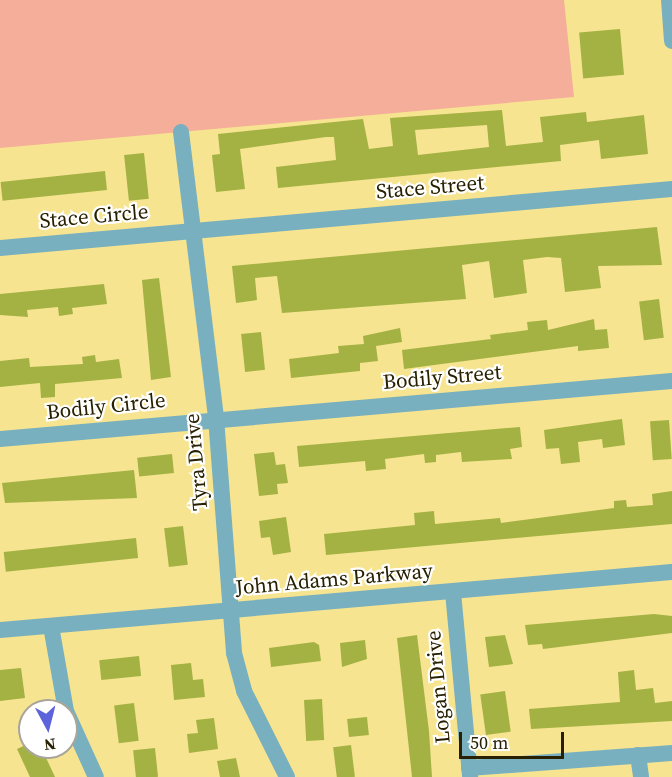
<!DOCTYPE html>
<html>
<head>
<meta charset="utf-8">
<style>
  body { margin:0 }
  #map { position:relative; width:672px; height:777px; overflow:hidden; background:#f7e490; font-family:"Source Serif 4",serif }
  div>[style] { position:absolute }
  .green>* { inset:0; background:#f5ae9a }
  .building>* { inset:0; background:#a3b243; transform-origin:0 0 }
  .minor>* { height:16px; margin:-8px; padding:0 8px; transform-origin:8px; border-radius:8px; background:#79b0bf }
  span { translate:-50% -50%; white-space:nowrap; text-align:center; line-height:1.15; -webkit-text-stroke:4.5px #fff; paint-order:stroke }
  .street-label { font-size:21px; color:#282000 }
  .north { position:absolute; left:18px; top:699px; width:60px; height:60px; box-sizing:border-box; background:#fff; border:2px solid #a9a699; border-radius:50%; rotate:173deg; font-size:16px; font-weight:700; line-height:24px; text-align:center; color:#282000 }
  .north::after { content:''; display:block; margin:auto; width:21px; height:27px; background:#5d63db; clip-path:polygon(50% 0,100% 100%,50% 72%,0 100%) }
  .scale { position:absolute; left:459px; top:732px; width:105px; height:27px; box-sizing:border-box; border:3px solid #282000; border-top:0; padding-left:8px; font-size:18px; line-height:21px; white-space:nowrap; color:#282000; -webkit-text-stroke:4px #fff; paint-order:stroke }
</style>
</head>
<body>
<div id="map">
  <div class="green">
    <div style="clip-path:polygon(0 0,564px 0,574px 97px,0 148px)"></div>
  </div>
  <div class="building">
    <div style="left:620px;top:29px;width:46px;height:41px;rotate:85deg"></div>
    <div style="clip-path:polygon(evenodd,502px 110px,506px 146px,543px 142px,540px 117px,586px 112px,587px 122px,644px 115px,648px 154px,601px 159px,599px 140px,560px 145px,561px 161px,278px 188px,276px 167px,336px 160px,334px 137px,326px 137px,240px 149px,245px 189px,216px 192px,212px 155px,220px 154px,218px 134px,363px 119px,369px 149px,393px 146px,390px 118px,502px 110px,487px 125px,489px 147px,418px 155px,415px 130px,487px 125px)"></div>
    <div style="left:144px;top:153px;width:46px;height:20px;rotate:84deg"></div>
    <div style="left:105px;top:171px;width:19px;height:105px;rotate:84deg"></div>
    <div style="clip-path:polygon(657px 227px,662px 265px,598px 266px,601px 288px,565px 292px,561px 258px,547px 257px,523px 260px,527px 293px,494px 298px,489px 261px,462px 265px,466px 299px,282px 313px,277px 276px,255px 278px,257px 300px,236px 303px,232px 266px)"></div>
    <div style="clip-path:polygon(159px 278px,171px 377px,151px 380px,142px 280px)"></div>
    <div style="clip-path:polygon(104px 284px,107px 304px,72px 308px,73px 314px,59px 316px,58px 307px,27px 310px,28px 317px,0 315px,0 294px)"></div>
    <div style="left:659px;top:299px;width:39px;height:20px;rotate:83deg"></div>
    <div style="clip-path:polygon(594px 319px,595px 330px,607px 329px,609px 348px,578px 351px,578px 346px,404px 369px,402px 350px,491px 339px,490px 335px,528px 330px,527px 322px,547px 320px,548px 330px)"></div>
    <div style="clip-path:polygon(400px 328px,402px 342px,376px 346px,378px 361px,360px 363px,360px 371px,291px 378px,289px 359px,339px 353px,338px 346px,364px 344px,363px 336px)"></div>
    <div style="left:261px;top:332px;width:38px;height:20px;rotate:84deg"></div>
    <div style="clip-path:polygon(95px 355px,96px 362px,119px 359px,122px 378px,55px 384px,55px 397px,41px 398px,40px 383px,0 387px,0 361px,29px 358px,30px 367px,83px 364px,82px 357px)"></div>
    <div style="clip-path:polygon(622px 419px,625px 445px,603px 448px,602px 439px,578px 442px,580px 462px,561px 464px,559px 448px,546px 449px,544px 430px)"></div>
    <div style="left:669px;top:420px;width:39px;height:19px;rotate:86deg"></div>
    <div style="clip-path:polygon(520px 427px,522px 447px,510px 449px,512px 459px,462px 462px,461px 452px,436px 455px,436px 462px,425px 463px,424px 454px,385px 459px,386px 469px,366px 471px,365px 461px,299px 467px,297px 446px)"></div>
    <div style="clip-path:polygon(274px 452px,276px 465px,285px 464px,288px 483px,277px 484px,278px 494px,259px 496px,254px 454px)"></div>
    <div style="left:172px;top:454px;width:19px;height:35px;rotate:84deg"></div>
    <div style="clip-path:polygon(134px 470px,137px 498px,5px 503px,2px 483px)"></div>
    <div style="clip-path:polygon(672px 491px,672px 524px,326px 555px,324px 534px,415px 525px,414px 513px,434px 511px,435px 524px,500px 518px,501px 523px,614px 508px,614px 501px,626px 500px,627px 507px,653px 505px,652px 494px)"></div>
    <div style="clip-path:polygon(286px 517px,291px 552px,273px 555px,270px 537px,261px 538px,259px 521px)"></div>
    <div style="left:183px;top:526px;width:39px;height:19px;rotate:83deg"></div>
    <div style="left:136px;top:538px;width:20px;height:133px;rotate:84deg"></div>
    <div style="clip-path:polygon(654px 614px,672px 616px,672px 633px,543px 649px,542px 644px,528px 645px,525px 625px)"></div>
    <div style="clip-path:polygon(417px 635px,429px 731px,432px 777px,412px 777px,397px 638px)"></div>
    <div style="clip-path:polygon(505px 635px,513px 664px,489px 667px,485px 637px)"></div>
    <div style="clip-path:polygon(365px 640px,367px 659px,342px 667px,340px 643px)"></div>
    <div style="clip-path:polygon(314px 642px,319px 645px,321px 661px,271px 667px,269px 648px)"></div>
    <div style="left:139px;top:656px;width:20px;height:40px;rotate:84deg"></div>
    <div style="clip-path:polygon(191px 663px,193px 680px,203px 679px,205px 697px,174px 700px,171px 665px)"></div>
    <div style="clip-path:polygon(21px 668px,25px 698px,0 701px,0 670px)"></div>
    <div style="clip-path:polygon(634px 670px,636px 690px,653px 688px,655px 703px,672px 701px,672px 721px,531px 729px,529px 709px,620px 702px,618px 672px)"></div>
    <div style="left:505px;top:691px;width:41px;height:25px;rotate:82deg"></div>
    <div style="left:322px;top:699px;width:41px;height:18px;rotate:87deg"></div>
    <div style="left:134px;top:703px;width:38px;height:20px;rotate:83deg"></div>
    <div style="left:367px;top:717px;width:18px;height:20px;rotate:84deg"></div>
    <div style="clip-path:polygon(214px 718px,218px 749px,189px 753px,187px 734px,198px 733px,196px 720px)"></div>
    <div style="clip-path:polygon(30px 743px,41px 747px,55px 777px,30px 777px,17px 749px)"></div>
    <div style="left:351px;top:745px;width:32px;height:18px;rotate:83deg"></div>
    <div style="left:155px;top:748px;width:29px;height:22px;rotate:84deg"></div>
    <div style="clip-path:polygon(236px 758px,240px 777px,220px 777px,217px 761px)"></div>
  </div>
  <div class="minor">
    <div style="left:669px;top:0;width:41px;rotate:85.8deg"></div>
    <div style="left:181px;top:132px;width:288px;rotate:83deg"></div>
    <div style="left:216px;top:418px;width:236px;rotate:85.6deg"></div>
    <div style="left:234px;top:653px;width:39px;rotate:75deg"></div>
    <div style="left:244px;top:691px;width:96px;rotate:63.4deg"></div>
    <div style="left:0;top:248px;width:675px;rotate:-5.02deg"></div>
    <div style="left:0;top:439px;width:674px;rotate:-4.93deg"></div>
    <div style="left:453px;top:592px;width:186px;rotate:84.7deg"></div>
    <div style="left:51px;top:626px;width:86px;rotate:80deg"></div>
    <div style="left:0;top:630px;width:674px;rotate:-4.93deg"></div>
    <div style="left:66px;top:711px;width:72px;rotate:65.6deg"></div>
    <div style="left:638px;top:755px;width:22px;rotate:82deg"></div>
    <div style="left:469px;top:768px;width:204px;rotate:-4.2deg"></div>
  </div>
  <div class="street-label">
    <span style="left:430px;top:187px;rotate:-5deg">Stace Street</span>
    <span style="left:94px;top:216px;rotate:-5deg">Stace Circle</span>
    <span style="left:442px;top:377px;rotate:-5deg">Bodily Street</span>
    <span style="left:106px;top:406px;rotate:-6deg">Bodily Circle</span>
    <span style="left:196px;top:462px;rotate:-95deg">Tyra Drive</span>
    <span style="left:334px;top:579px;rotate:-5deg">John Adams Parkway</span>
    <span style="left:438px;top:687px;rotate:-95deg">Logan Drive</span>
  </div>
  <div class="north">N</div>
  <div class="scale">50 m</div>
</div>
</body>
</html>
